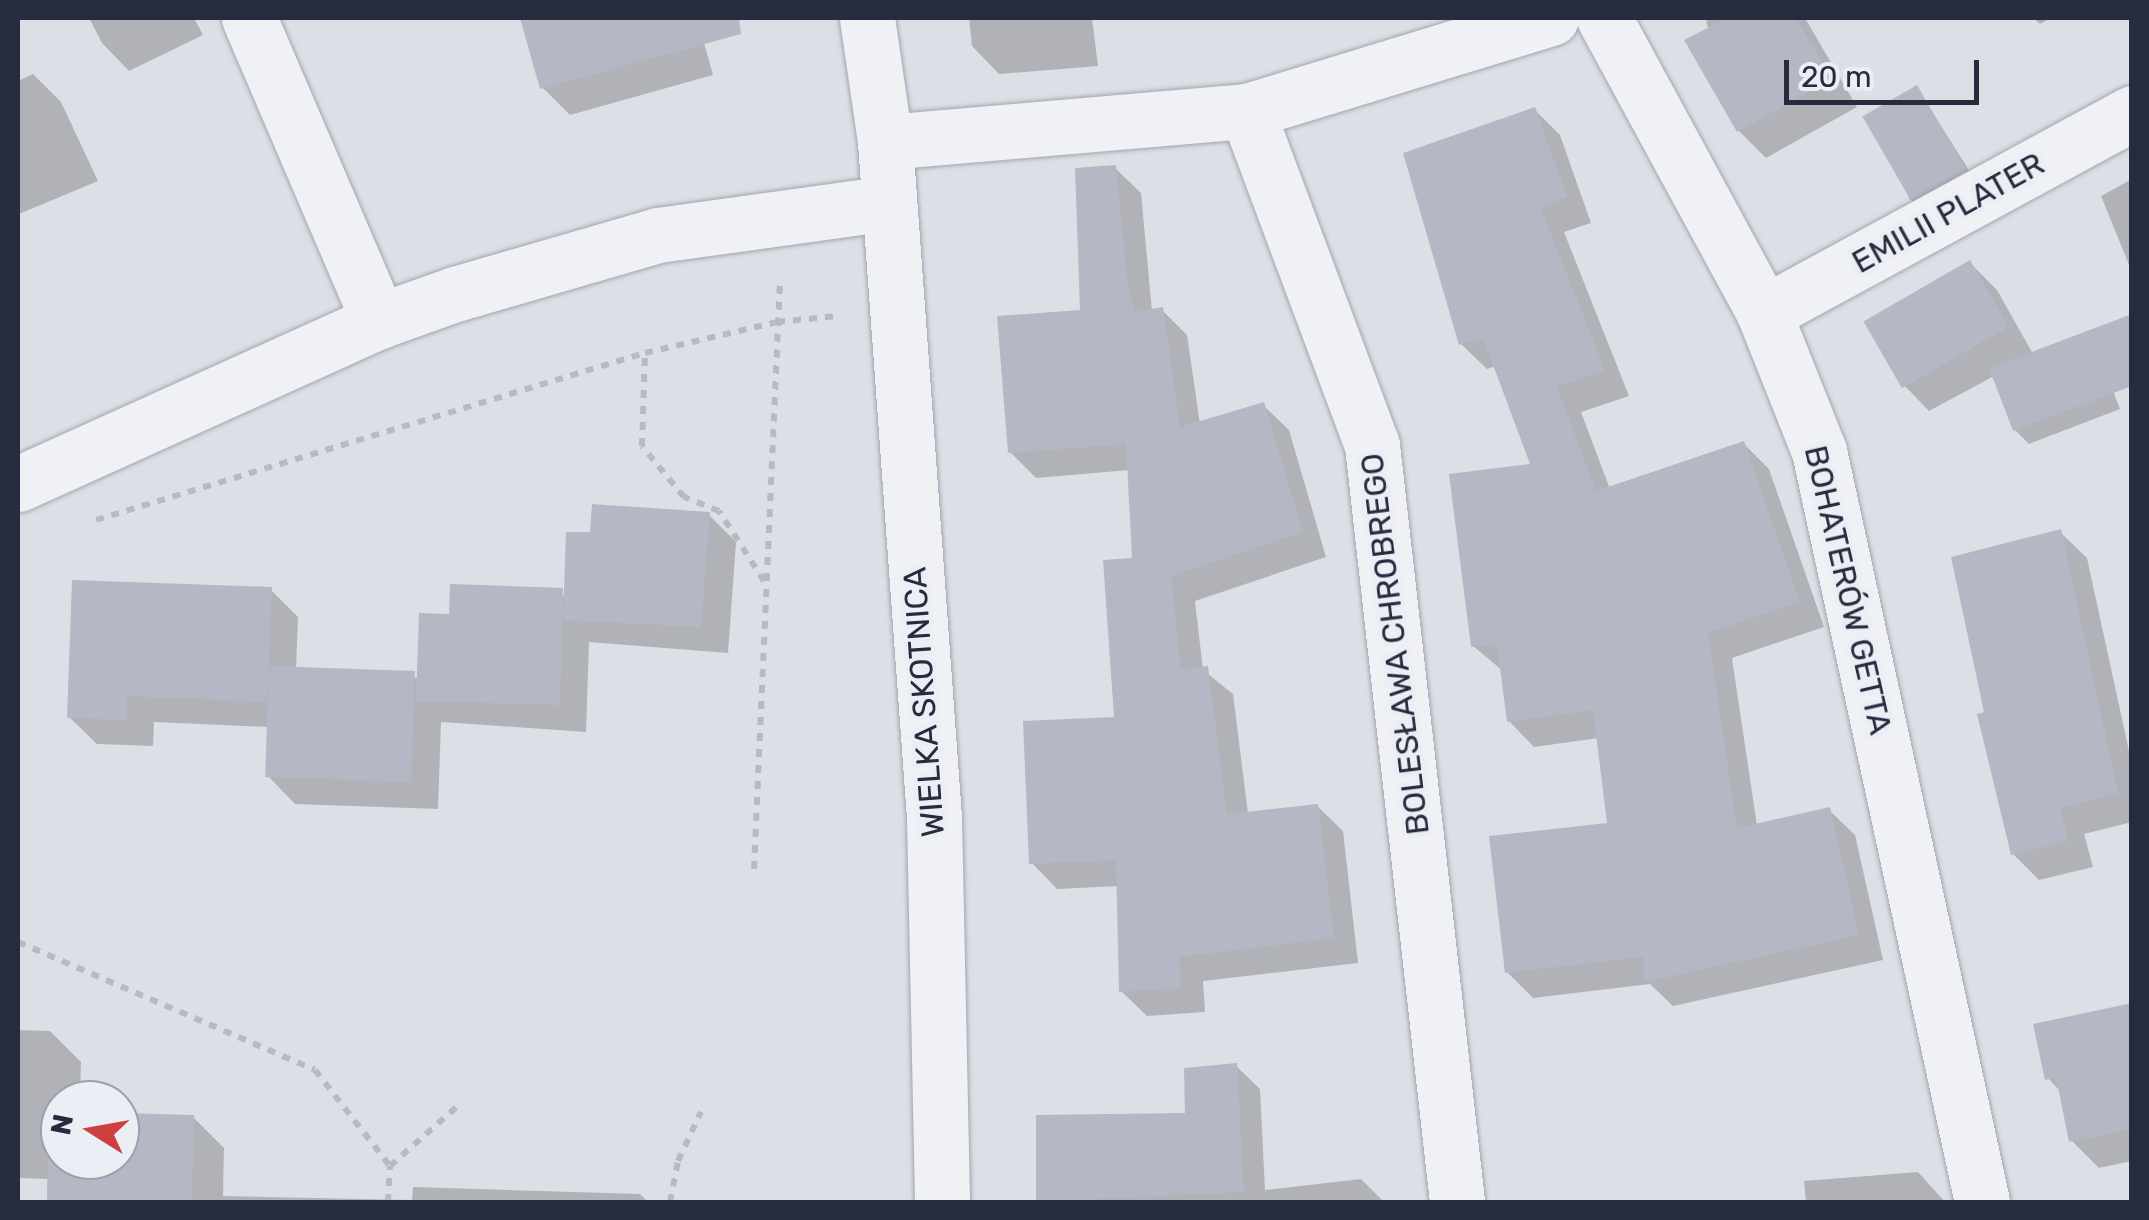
<!DOCTYPE html>
<html>
<head>
<meta charset="utf-8">
<style>
  body { margin:0 }
  #map { position:relative; width:2149px; height:1220px; overflow:hidden; background:#dddfe7; font-family:Rubik,sans-serif }
  div>[style] { position:absolute }
  .shadow>* { inset:0; background:#0003 }
  .building>* { inset:0; background:#b4b8c4; transform-origin:0 0 }
  .path>* { height:6px; margin-top:-3px; transform-origin:0; background:repeating-linear-gradient(90deg,#b7bac1 0 8px,transparent 0 16px) }
  .roads { filter:drop-shadow(0 0 2px #a2a5b1) drop-shadow(0 0 2px #a2a5b1) }
  .minor>* { height:55px; margin:-27.5px; padding:0 27.5px; transform-origin:27.5px; border-radius:27.5px; background:#eff1f5 }
  span { translate:-50% -50%; white-space:nowrap; text-align:center; line-height:1.15; -webkit-text-stroke:10px #eceef5; paint-order:stroke }
  .street-label { font-size:32px; color:#262b3d }
  .frame { position:absolute; inset:0; border:20px solid #262b3d; pointer-events:none }
  .north { position:absolute; left:40px; top:1080px; width:100px; height:100px; box-sizing:border-box; background:#eceef5; border:2px solid #9da0ab; border-radius:50%; rotate:281deg; font-size:28px; font-weight:700; line-height:40px; text-align:center; color:#262b3d }
  .north::after { content:''; display:block; margin:auto; width:35px; height:45px; background:#cf3f40; clip-path:polygon(50% 0,100% 100%,50% 72%,0 100%) }
  .scale { position:absolute; left:1784px; top:60px; width:195px; height:45px; box-sizing:border-box; border:5px solid #262b3d; border-top:0; padding-left:12px; font-size:30px; line-height:35px; white-space:nowrap; color:#262b3d; -webkit-text-stroke:8px #eceef5; paint-order:stroke }
</style>
</head>
<body>
<div id="map">
  <div class="shadow">
    <div style="clip-path:polygon(89px 18px,194px 18px,203px 35px,129px 71px,102px 43px)"></div>
    <div style="clip-path:polygon(523px 18px,697px 18px,713px 75px,570px 115px,542px 87px)"></div>
    <div style="clip-path:polygon(969px 18px,1092px 18px,1098px 66px,999px 74px,972px 46px)"></div>
    <div style="clip-path:polygon(1712px 18px,1805px 18px,1857px 107px,1766px 158px,1739px 131px,1706px 21px)"></div>
    <div style="clip-path:polygon(2033px 18px,2051px 18px,2040px 24px)"></div>
    <div style="clip-path:polygon(33px 74px,61px 102px,98px 181px,19px 214px,18px 81px)"></div>
    <div style="clip-path:polygon(1917px 88px,1977px 183px,1923px 212px,1909px 198px)"></div>
    <div style="clip-path:polygon(1534px 109px,1560px 135px,1591px 223px,1564px 232px,1629px 396px,1581px 412px,1610px 489px,1743px 443px,1769px 469px,1824px 627px,1732px 658px,1757px 826px,1829px 810px,1855px 835px,1883px 960px,1673px 1006px,1650px 984px,1533px 998px,1507px 972px,1610px 825px,1599px 738px,1534px 747px,1509px 721px,1503px 671px,1473px 646px,1533px 467px,1496px 366px,1487px 369px,1461px 344px)"></div>
    <div style="clip-path:polygon(1115px 168px,1141px 193px,1152px 311px,1162px 310px,1187px 335px,1200px 424px,1263px 405px,1289px 430px,1326px 557px,1195px 601px,1203px 670px,1233px 694px,1248px 814px,1317px 806px,1343px 831px,1358px 963px,1203px 981px,1205px 1012px,1147px 1016px,1121px 991px,1119px 886px,1057px 889px,1032px 863px,1117px 719px,1134px 560px,1130px 470px,1036px 478px,1010px 452px,1083px 313px)"></div>
    <div style="clip-path:polygon(2132px 179px,2132px 272px,2101px 196px)"></div>
    <div style="clip-path:polygon(1970px 263px,1997px 290px,2033px 354px,2097px 349px,2120px 409px,2029px 444px,2015px 430px,1994px 376px,1929px 411px,1902px 383px)"></div>
    <div style="clip-path:polygon(708px 514px,736px 542px,728px 653px,589px 642px,586px 732px,441px 722px,438px 809px,295px 804px,268px 776px,270px 727px,154px 722px,153px 746px,97px 744px,69px 717px,270px 589px,298px 617px,296px 669px,419px 678px,451px 617px,566px 595px,592px 534px)"></div>
    <div style="clip-path:polygon(2060px 532px,2087px 558px,2132px 765px,2132px 822px,2084px 834px,2093px 867px,2039px 880px,2013px 854px)"></div>
    <div style="clip-path:polygon(2132px 1005px,2132px 1161px,2099px 1168px,2072px 1141px,2061px 1092px,2048px 1078px)"></div>
    <div style="clip-path:polygon(18px 1030px,50px 1031px,81px 1062px,80px 1100px,60px 1100px,60px 1160px,120px 1160px,120px 1115px,193px 1117px,224px 1148px,223px 1196px,412px 1200px,413px 1187px,640px 1194px,648px 1202px,49px 1202px,50px 1179px,18px 1178px)"></div>
    <div style="clip-path:polygon(1236px 1066px,1260px 1089px,1265px 1190px,1361px 1179px,1384px 1202px,1040px 1202px,1039px 1118px,1188px 1116px)"></div>
    <div style="clip-path:polygon(1918px 1172px,1945px 1202px,1806px 1202px,1804px 1181px)"></div>
  </div>
  <div class="building">
    <div style="clip-path:polygon(520px 18px,739px 18px,741px 34px,540px 89px)"></div>
    <div style="clip-path:polygon(1727px 18px,1796px 18px,1832px 79px,1737px 132px,1684px 40px)"></div>
    <div style="left:1917px;top:85px;width:96px;height:63px;rotate:60deg"></div>
    <div style="clip-path:polygon(1535px 107px,1567px 197px,1540px 207px,1605px 370px,1557px 387px,1596px 491px,1744px 441px,1800px 602px,1708px 633px,1737px 828px,1830px 807px,1859px 935px,1645px 982px,1643px 957px,1505px 973px,1489px 836px,1607px 823px,1593px 710px,1507px 722px,1497px 644px,1471px 647px,1449px 474px,1530px 464px,1483px 338px,1459px 345px,1403px 153px)"></div>
    <div style="clip-path:polygon(1116px 165px,1128px 287px,1135px 312px,1163px 307px,1180px 427px,1264px 402px,1303px 532px,1171px 576px,1181px 670px,1208px 666px,1227px 814px,1318px 804px,1334px 938px,1179px 957px,1181px 988px,1119px 992px,1116px 860px,1029px 864px,1023px 721px,1114px 717px,1103px 560px,1132px 558px,1126px 444px,1008px 453px,997px 316px,1080px 310px,1075px 168px)"></div>
    <div style="left:1970px;top:260px;width:77px;height:123px;rotate:60deg"></div>
    <div style="clip-path:polygon(2132px 314px,2132px 386px,2013px 431px,1989px 368px)"></div>
    <div style="clip-path:polygon(592px 504px,710px 512px,701px 627px,563px 620px,566px 532px,590px 532px)"></div>
    <div style="clip-path:polygon(2061px 529px,2118px 793px,2060px 808px,2068px 841px,2011px 855px,1977px 714px,1984px 712px,1951px 557px)"></div>
    <div style="clip-path:polygon(72px 580px,272px 587px,267px 702px,127px 696px,127px 720px,67px 718px)"></div>
    <div style="clip-path:polygon(450px 584px,563px 588px,560px 705px,416px 701px,419px 613px,449px 614px)"></div>
    <div style="left:269px;top:666px;width:146px;height:111px;rotate:2deg"></div>
    <div style="clip-path:polygon(2132px 1003px,2132px 1129px,2069px 1142px,2056px 1077px,2045px 1080px,2033px 1024px)"></div>
    <div style="clip-path:polygon(1237px 1063px,1244px 1192px,1036px 1202px,1036px 1115px,1185px 1113px,1184px 1068px)"></div>
    <div style="clip-path:polygon(48px 1111px,60px 1111px,60px 1160px,120px 1160px,120px 1113px,194px 1115px,192px 1202px,47px 1202px)"></div>
  </div>
  <div class="path">
    <div style="left:96px;top:520px;width:574px;rotate:-16.92deg"></div>
    <div style="left:764px;top:581px;width:83px;rotate:-122.7deg"></div>
    <div style="left:719px;top:511px;width:38px;rotate:-158deg"></div>
    <div style="left:684px;top:497px;width:66px;rotate:-129.5deg"></div>
    <div style="left:642px;top:446px;width:93px;rotate:-88.2deg"></div>
    <div style="left:645px;top:353px;width:136px;rotate:-13.2deg"></div>
    <div style="left:777px;top:322px;width:61px;rotate:-5.6deg"></div>
    <div style="left:754px;top:869px;width:590px;rotate:-87.47deg"></div>
    <div style="left:18px;top:942px;width:323px;rotate:23.3deg"></div>
    <div style="left:315px;top:1070px;width:122px;rotate:52deg"></div>
    <div style="left:390px;top:1166px;width:95px;rotate:-41.6deg"></div>
    <div style="left:388px;top:1202px;width:36px;rotate:-87deg"></div>
    <div style="left:670px;top:1202px;width:42px;rotate:-79deg"></div>
    <div style="left:678px;top:1161px;width:54px;rotate:-64.9deg"></div>
  </div>
  <div class="roads">
    <div class="minor">
      <div style="left:249px;top:18px;width:330px;rotate:66.8deg"></div>
      <div style="left:867px;top:18px;width:125px;rotate:81.7deg"></div>
      <div style="left:885px;top:142px;width:678px;rotate:85.85deg"></div>
      <div style="left:934px;top:818px;width:384px;rotate:88.8deg"></div>
      <div style="left:1604px;top:18px;width:336px;rotate:61.5deg"></div>
      <div style="left:1764px;top:313px;width:149px;rotate:68.3deg"></div>
      <div style="left:1819px;top:451px;width:768px;rotate:77.75deg"></div>
      <div style="left:1247px;top:111px;width:357px;rotate:69.5deg"></div>
      <div style="left:1372px;top:445px;width:762px;rotate:83.59deg"></div>
      <div style="left:885px;top:142px;width:363px;rotate:-4.9deg"></div>
      <div style="left:1247px;top:111px;width:318px;rotate:-17deg"></div>
      <div style="left:1764px;top:313px;width:419px;rotate:-28.5deg"></div>
      <div style="left:18px;top:484px;width:396px;rotate:-24.3deg"></div>
      <div style="left:379px;top:321px;width:81px;rotate:-19.6deg"></div>
      <div style="left:455px;top:294px;width:211px;rotate:-16.2deg"></div>
      <div style="left:658px;top:235px;width:233px;rotate:-7.9deg"></div>
    </div>
  </div>
  <div class="street-label">
    <span style="left:1948px;top:213px;rotate:-29deg">EMILII PLATER</span>
    <span style="left:1848px;top:590px;rotate:77deg">BOHATERÓW GETTA</span>
    <span style="left:1395px;top:644px;rotate:-97deg">BOLESŁAWA CHROBREGO</span>
    <span style="left:924px;top:702px;rotate:-94deg">WIELKA SKOTNICA</span>
  </div>
  <div class="frame"></div>
  <div class="north">N</div>
  <div class="scale">20 m</div>
</div>
</body>
</html>
